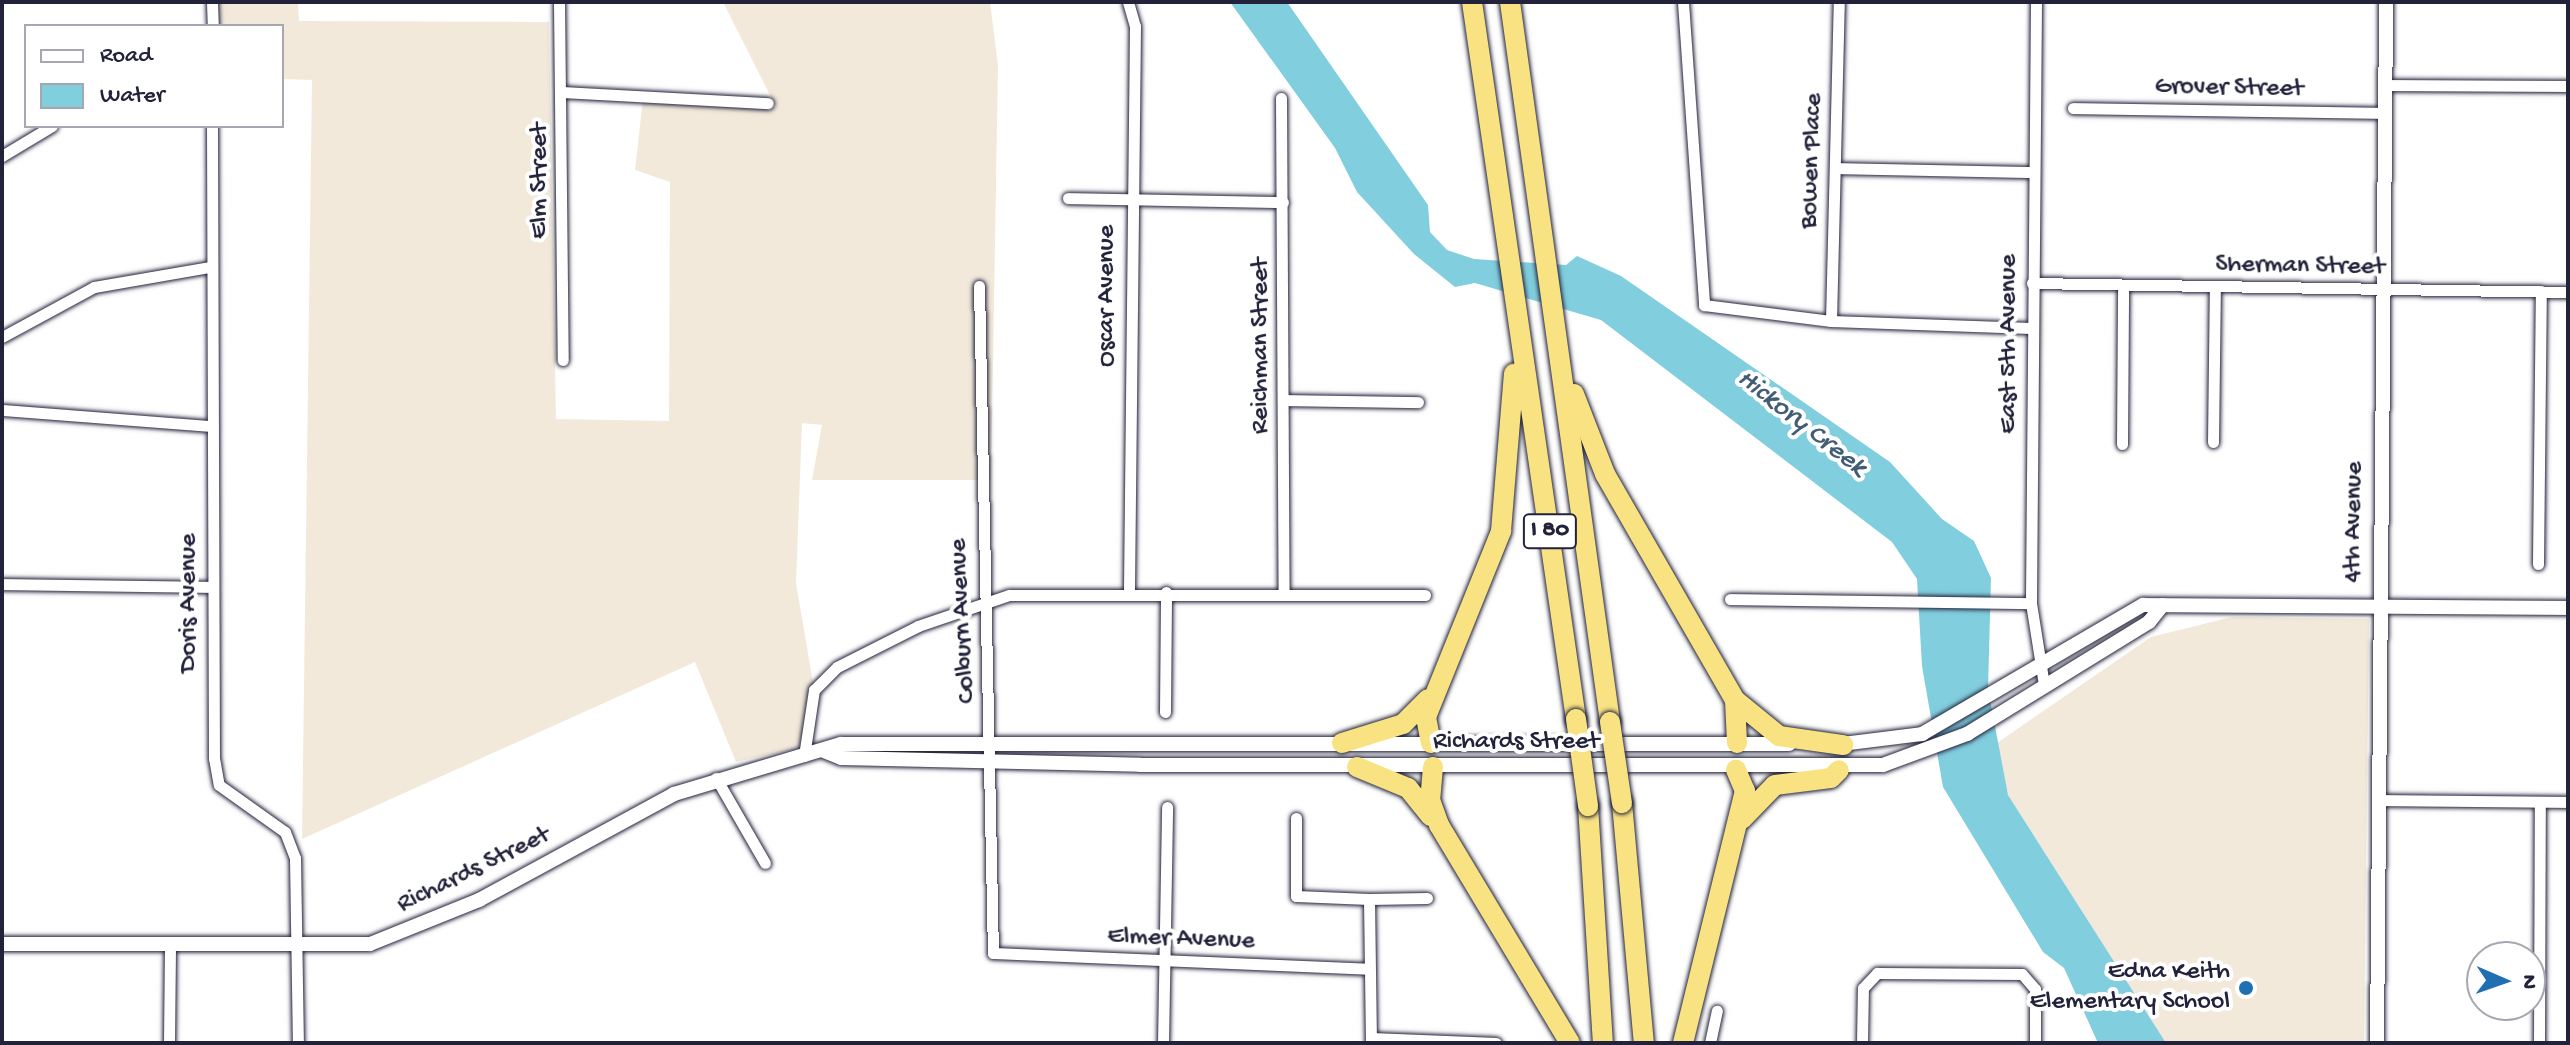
<!DOCTYPE html>
<html>
<head>
<meta charset="utf-8">
<style>
  body { margin:0 }
  #map { position:relative; width:2570px; height:1045px; overflow:hidden; background:#fff; font-family:"Gochi Hand",sans-serif }
  div>[style] { position:absolute }
  .built>* { inset:0; background:#f2e9db }
  .water>* { inset:0; background:#81cedf }
  .roads { filter:drop-shadow(0 0 2px #22223b) drop-shadow(0 0 2px #22223b) }
  .minor>* { height:11px; margin:-5.5px; padding:0 5.5px; transform-origin:5.5px; border-radius:5.5px; background:#fff }
  .tertiary>* { height:14px; margin:-7px; padding:0 7px; transform-origin:7px; border-radius:7px; background:#fff }
  .motorway>* { height:20px; margin:-10px; padding:0 10px; transform-origin:10px; border-radius:10px; background:#f8e281 }
  .bridges { filter:drop-shadow(0 0 2px #22223b) drop-shadow(0 0 2px #22223b) }
  .motorway-bridge>* { height:20px; margin:-10px; padding:0 10px; transform-origin:10px; border-radius:10px; background:#f8e281 }
  .dots>* { width:22px; height:22px; translate:-50% -50%; box-sizing:border-box; border:4px solid #fff; border-radius:50% }
  span { translate:-50% -50%; white-space:nowrap; text-align:center; line-height:1.15; -webkit-text-stroke:8px #fff; paint-order:stroke }
  .shield-label span { padding:2px 6px; background:#fff; border:2px solid; border-radius:6px; -webkit-text-stroke-width:0 }
  .shield-label { font-size:24px; color:#22223b; font-weight:700 }
  .street-label { font-size:26px; color:#22223b }
  .poi-label { font-size:26px; color:#22223b }
  .right { translate:-100% -50%; text-align:right }
  .water-label { font-size:28px; color:#435e74; font-style:italic }
  .frame { position:absolute; inset:0; border:4px solid #22223b; pointer-events:none }
  .legend { position:absolute; left:24px; top:24px; width:260px; height:104px; box-sizing:border-box; background:#fff; border:2px solid #a7a7b1; margin:0; padding:10px 14px; list-style:none; font-size:24px; color:#22223b }
  .legend li { display:flex; align-items:center; gap:16px; height:40px }
  .legend b { width:40px; border:2px solid #a7a7b1 }
  .north { position:absolute; left:2466px; top:941px; width:80px; height:80px; box-sizing:border-box; background:#fff; border:2px solid #a7a7b1; border-radius:50%; rotate:92deg; font-size:22px; font-weight:700; line-height:32px; text-align:center; color:#22223b }
  .north::after { content:''; display:block; margin:auto; width:28px; height:36px; background:#1f6fb2; clip-path:polygon(50% 0,100% 100%,50% 72%,0 100%) }
</style>
</head>
<body>
<div id="map">
  <div class="built">
    <div style="clip-path:polygon(215px 2px,298px 2px,299px 21px,549px 22px,556px 419px,669px 421px,670px 182px,635px 170px,643px 99px,776px 107px,723px 2px,990px 2px,998px 66px,991px 480px,812px 480px,822px 425px,802px 423px,796px 583px,813px 683px,799px 748px,736px 762px,695px 662px,302px 839px,312px 80px,282px 79px,282px 26px,216px 26px)"></div>
    <div style="clip-path:polygon(2232px 617px,2369px 619px,2364px 1043px,2166px 1043px,2008px 795px,1994px 745px,2151px 637px)"></div>
  </div>
  <div class="water">
    <div style="clip-path:polygon(1230px 2px,1287px 2px,1428px 205px,1430px 232px,1447px 250px,1474px 259px,1566px 265px,1577px 256px,1621px 276px,1890px 462px,1942px 519px,1974px 541px,1991px 578px,1988px 689px,2008px 795px,2166px 1043px,2098px 1043px,2064px 968px,2043px 952px,1943px 787px,1922px 666px,1917px 579px,1892px 542px,1601px 320px,1475px 283px,1455px 287px,1414px 254px,1357px 192px,1335px 148px)"></div>
  </div>
  <div class="roads">
    <div class="minor">
      <div style="left:212px;top:2px;width:24px;rotate:88deg"></div>
      <div style="left:559px;top:2px;width:358px;rotate:89.4deg"></div>
      <div style="left:1128px;top:2px;width:25px;rotate:74deg"></div>
      <div style="left:1135px;top:26px;width:564px;rotate:90.61deg"></div>
      <div style="left:1683px;top:2px;width:304px;rotate:86deg"></div>
      <div style="left:1704px;top:305px;width:128px;rotate:7.2deg"></div>
      <div style="left:1831px;top:321px;width:200px;rotate:2deg"></div>
      <div style="left:2036px;top:2px;width:601px;rotate:90.48deg"></div>
      <div style="left:2031px;top:603px;width:83px;rotate:81deg"></div>
      <div style="left:2384px;top:85px;width:184px;rotate:0.3deg"></div>
      <div style="left:563px;top:92px;width:205px;rotate:3.1deg"></div>
      <div style="left:1281px;top:98px;width:496px;rotate:89.7deg"></div>
      <div style="left:2073px;top:108px;width:311px;rotate:0.9deg"></div>
      <div style="left:212px;top:126px;width:632px;rotate:89.82deg"></div>
      <div style="left:214px;top:758px;width:27px;rotate:80deg"></div>
      <div style="left:219px;top:785px;width:81px;rotate:35.5deg"></div>
      <div style="left:285px;top:832px;width:28px;rotate:69deg"></div>
      <div style="left:295px;top:858px;width:185px;rotate:89.1deg"></div>
      <div style="left:2px;top:156px;width:58px;rotate:-31deg"></div>
      <div style="left:1837px;top:168px;width:197px;rotate:1.2deg"></div>
      <div style="left:1068px;top:198px;width:215px;rotate:1.1deg"></div>
      <div style="left:2032px;top:283px;width:536px;rotate:0.96deg"></div>
      <div style="left:979px;top:286px;width:667px;rotate:88.8deg"></div>
      <div style="left:993px;top:953px;width:376px;rotate:2.4deg"></div>
      <div style="left:1831px;top:321px;width:319px;rotate:-88.6deg"></div>
      <div style="left:2px;top:337px;width:105px;rotate:-28.5deg"></div>
      <div style="left:94px;top:287px;width:118px;rotate:-9.8deg"></div>
      <div style="left:1285px;top:400px;width:133px;rotate:0.9deg"></div>
      <div style="left:2px;top:410px;width:211px;rotate:4.4deg"></div>
      <div style="left:2213px;top:442px;width:154px;rotate:-89.3deg"></div>
      <div style="left:2122px;top:444px;width:159px;rotate:-89.6deg"></div>
      <div style="left:2538px;top:564px;width:273px;rotate:-89.4deg"></div>
      <div style="left:2px;top:584px;width:210px;rotate:0.8deg"></div>
      <div style="left:1730px;top:599px;width:301px;rotate:0.8deg"></div>
      <div style="left:1165px;top:712px;width:120px;rotate:-89.5deg"></div>
      <div style="left:804px;top:756px;width:67px;rotate:-81.4deg"></div>
      <div style="left:814px;top:690px;width:33px;rotate:-45deg"></div>
      <div style="left:837px;top:667px;width:91px;rotate:-26.8deg"></div>
      <div style="left:918px;top:626px;width:96px;rotate:-18.8deg"></div>
      <div style="left:1009px;top:595px;width:416px"></div>
      <div style="left:716px;top:778px;width:98px;rotate:60deg"></div>
      <div style="left:2379px;top:800px;width:189px;rotate:0.6deg"></div>
      <div style="left:1296px;top:818px;width:78px;rotate:90deg"></div>
      <div style="left:1296px;top:896px;width:73px;rotate:2.4deg"></div>
      <div style="left:1369px;top:899px;width:144px;rotate:89.2deg"></div>
      <div style="left:1369px;top:899px;width:58px;rotate:-1deg"></div>
      <div style="left:1371px;top:1038px;width:125px;rotate:2.3deg"></div>
      <div style="left:169px;top:1043px;width:97px;rotate:-89.4deg"></div>
      <div style="left:1163px;top:1043px;width:236px;rotate:-89deg"></div>
      <div style="left:1710px;top:1043px;width:33px;rotate:-78deg"></div>
      <div style="left:1862px;top:1043px;width:55px;rotate:-89deg"></div>
      <div style="left:1863px;top:988px;width:21px;rotate:-47deg"></div>
      <div style="left:1877px;top:973px;width:145px;rotate:0.4deg"></div>
      <div style="left:2022px;top:974px;width:20px;rotate:49deg"></div>
      <div style="left:2035px;top:989px;width:54px;rotate:90deg"></div>
      <div style="left:2539px;top:1043px;width:241px;rotate:-89.8deg"></div>
    </div>
    <div class="tertiary">
      <div style="left:1834px;top:745px;width:89px;rotate:-7.1deg"></div>
      <div style="left:1922px;top:734px;width:256px;rotate:-30.3deg"></div>
      <div style="left:2143px;top:605px;width:425px;rotate:0.4deg"></div>
      <div style="left:824px;top:751px;width:18px;rotate:22deg"></div>
      <div style="left:841px;top:758px;width:299px;rotate:1.3deg"></div>
      <div style="left:1140px;top:765px;width:743px"></div>
      <div style="left:1883px;top:765px;width:90px;rotate:-20.3deg"></div>
      <div style="left:1967px;top:734px;width:214px;rotate:-31.6deg"></div>
      <div style="left:2149px;top:622px;width:22px;rotate:-51deg"></div>
      <div style="left:2px;top:944px;width:368px"></div>
      <div style="left:370px;top:944px;width:118px;rotate:-22deg"></div>
      <div style="left:479px;top:900px;width:222px;rotate:-28.5deg"></div>
      <div style="left:674px;top:794px;width:174px;rotate:-16.7deg"></div>
      <div style="left:841px;top:744px;width:948px"></div>
      <div style="left:2377px;top:1043px;width:1041px;rotate:-89.5deg"></div>
    </div>
    <div class="motorway">
      <div style="left:1472px;top:2px;width:725px;rotate:81.75deg"></div>
      <div style="left:1510px;top:2px;width:727px;rotate:82.09deg"></div>
      <div style="left:1574px;top:394px;width:86px;rotate:68.8deg"></div>
      <div style="left:1605px;top:474px;width:261px;rotate:60.1deg"></div>
      <div style="left:1735px;top:700px;width:43px;rotate:87.3deg"></div>
      <div style="left:1735px;top:700px;width:57px;rotate:39.3deg"></div>
      <div style="left:1779px;top:736px;width:65px;rotate:8deg"></div>
      <div style="left:1342px;top:743px;width:64px;rotate:-17.3deg"></div>
      <div style="left:1403px;top:724px;width:35px;rotate:-45deg"></div>
      <div style="left:1431px;top:743px;width:26px;rotate:-101deg"></div>
      <div style="left:1426px;top:717px;width:201px;rotate:-68deg"></div>
      <div style="left:1501px;top:531px;width:158px;rotate:-85.3deg"></div>
      <div style="left:1357px;top:767px;width:55px;rotate:22.4deg"></div>
      <div style="left:1408px;top:788px;width:36px;rotate:51deg"></div>
      <div style="left:1433px;top:767px;width:33px;rotate:95deg"></div>
      <div style="left:1430px;top:800px;width:27px;rotate:70deg"></div>
      <div style="left:1439px;top:825px;width:254px;rotate:59deg"></div>
      <div style="left:1622px;top:803px;width:241px;rotate:84.8deg"></div>
      <div style="left:1588px;top:806px;width:237px;rotate:86.4deg"></div>
      <div style="left:1742px;top:819px;width:47px;rotate:-45.9deg"></div>
      <div style="left:1775px;top:785px;width:56px;rotate:-7.1deg"></div>
      <div style="left:1831px;top:778px;width:11px;rotate:-45deg"></div>
      <div style="left:1683px;top:1043px;width:260px;rotate:-76.2deg"></div>
      <div style="left:1745px;top:791px;width:23px;rotate:-113deg"></div>
    </div>
  </div>
  <div class="bridges">
    <div class="motorway-bridge">
      <div style="left:1576px;top:719px;width:88px;rotate:82.1deg"></div>
      <div style="left:1610px;top:722px;width:82px;rotate:81.6deg"></div>
    </div>
  </div>
  <div class="dots">
    <div style="left:2246px;top:988px;background:#1f6fb2"></div>
  </div>
  <div class="shield-label">
    <span style="left:1550px;top:531px">I 80</span>
  </div>
  <div class="street-label">
    <span style="left:2229px;top:89px;rotate:1deg">Grover Street</span>
    <span style="left:1813px;top:161px;rotate:-88deg">Bowen Place</span>
    <span style="left:541px;top:181px;rotate:-90deg">Elm Street</span>
    <span style="left:2300px;top:267px;rotate:1deg">Sherman Street</span>
    <span style="left:1108px;top:296px;rotate:-90deg">Oscar Avenue</span>
    <span style="left:2010px;top:344px;rotate:-90deg">East 5th Avenue</span>
    <span style="left:1262px;top:346px;rotate:-90deg">Reichman Street</span>
    <span style="left:2355px;top:522px;rotate:-89deg">4th Avenue</span>
    <span style="left:190px;top:603px;rotate:-90deg">Doris Avenue</span>
    <span style="left:964px;top:621px;rotate:-93deg">Colburn Avenue</span>
    <span style="left:1516px;top:743px">Richards Street</span>
    <span style="left:474px;top:871px;rotate:-26deg">Richards Street</span>
    <span style="left:1181px;top:940px;rotate:2deg">Elmer Avenue</span>
  </div>
  <div class="poi-label">
    <span class="right" style="left:2230px;top:988px">Edna Keith<br>Elementary School</span>
  </div>
  <div class="water-label">
    <span style="left:1801px;top:424px;rotate:38deg">Hickory Creek</span>
  </div>
  <div class="frame"></div>
  <ul class="legend">
  <li><b style="height:10px;background:#fff"></b>Road</li>
  <li><b style="height:22px;background:#81cedf"></b>Water</li>
  </ul>
  <div class="north">N</div>
</div>
</body>
</html>
